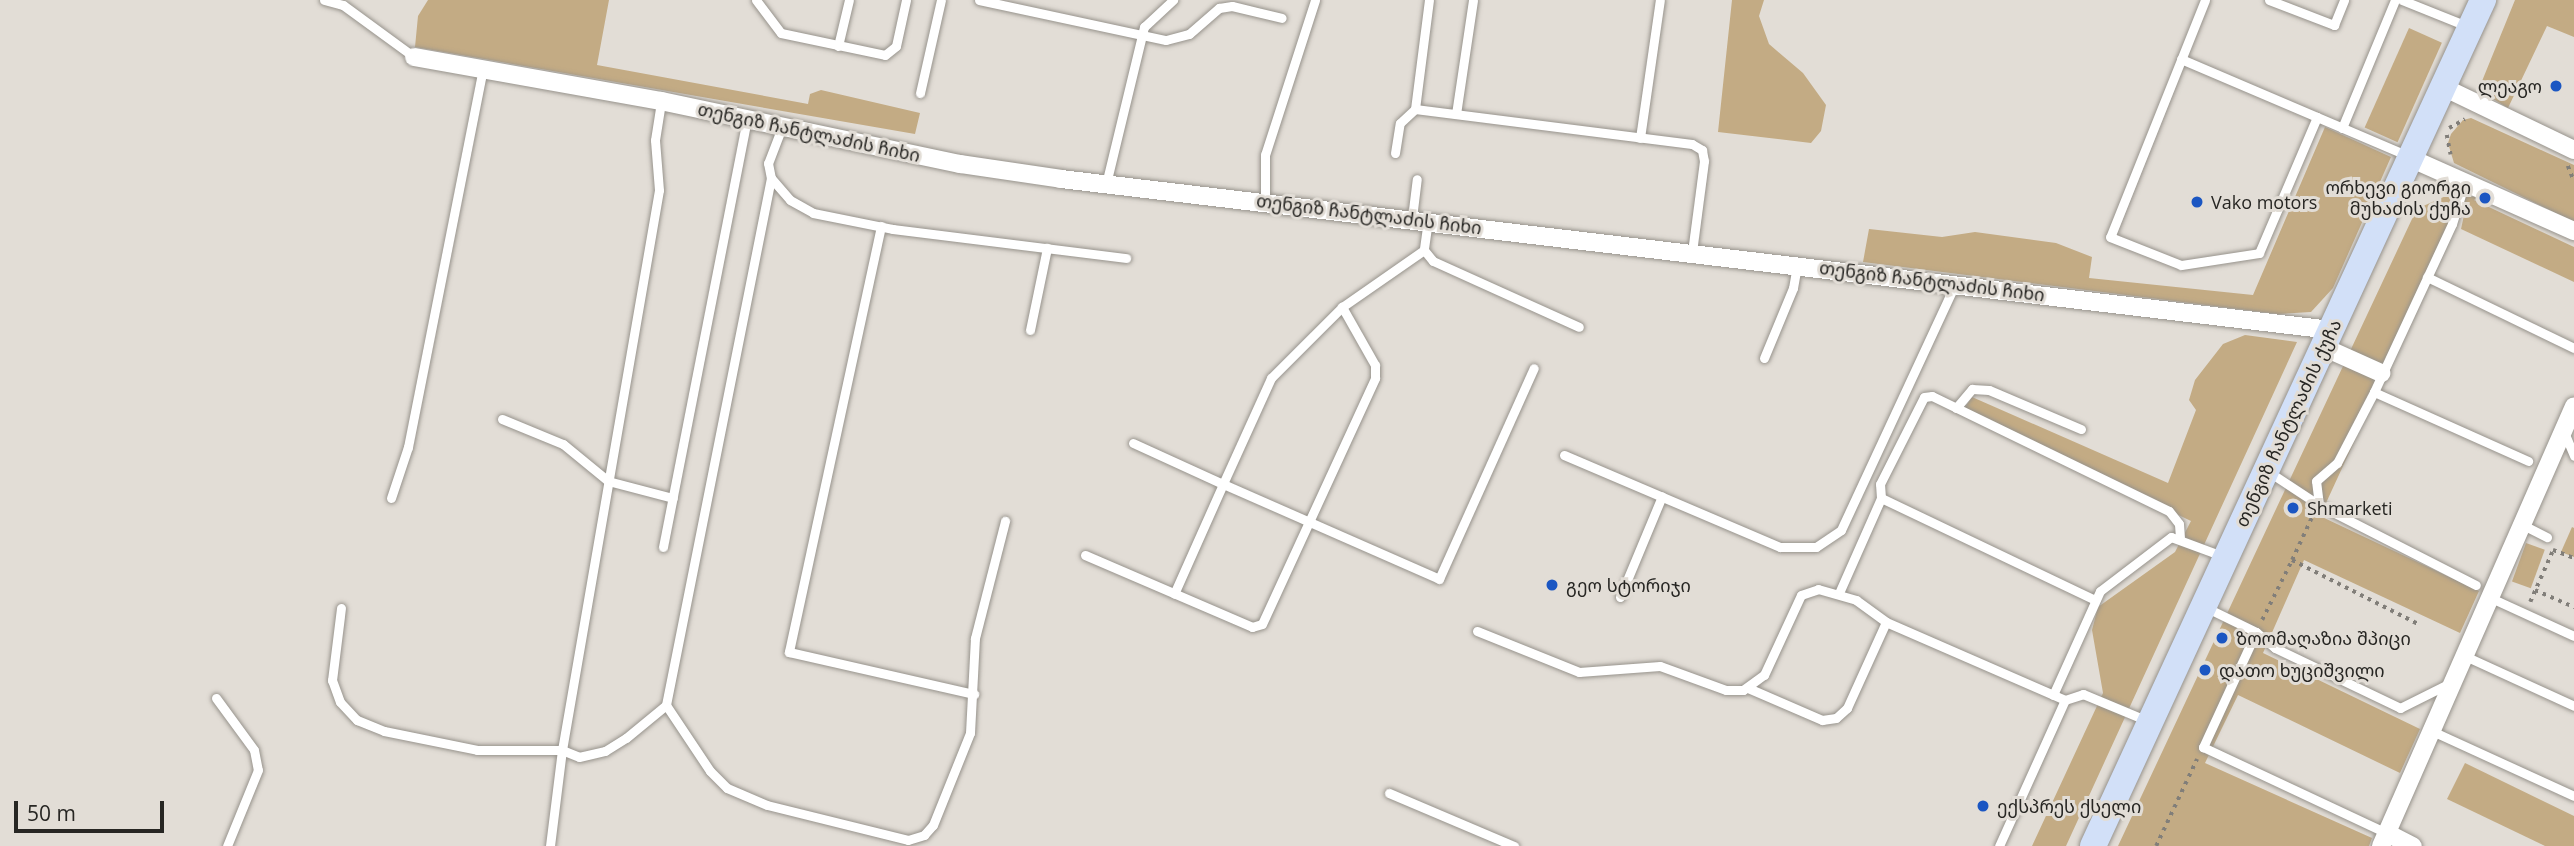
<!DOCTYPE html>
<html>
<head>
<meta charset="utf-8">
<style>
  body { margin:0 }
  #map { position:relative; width:2574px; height:846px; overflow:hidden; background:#e2ddd6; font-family:"Open Sans","Noto Sans Georgian",sans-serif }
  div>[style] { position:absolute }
  .green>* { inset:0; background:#c3ab84; transform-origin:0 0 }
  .path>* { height:3.5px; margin-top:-1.75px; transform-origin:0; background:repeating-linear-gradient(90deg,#817e79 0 3.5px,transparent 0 8.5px) }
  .roads { filter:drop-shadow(0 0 2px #97938c) drop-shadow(0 0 2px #97938c) }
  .lane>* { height:9px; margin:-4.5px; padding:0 4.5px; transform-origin:4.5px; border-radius:4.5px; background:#fff }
  .street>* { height:18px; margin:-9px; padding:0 9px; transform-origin:9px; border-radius:9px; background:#fff }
  .secondary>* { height:26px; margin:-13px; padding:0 13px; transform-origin:13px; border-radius:13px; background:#d2e0f8 }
  .dots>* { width:19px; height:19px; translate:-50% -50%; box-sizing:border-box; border:4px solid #e2ddd6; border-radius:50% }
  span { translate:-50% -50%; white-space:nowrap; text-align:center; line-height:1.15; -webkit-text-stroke:6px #e2ddd6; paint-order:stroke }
  .poi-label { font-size:18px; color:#272623 }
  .right { translate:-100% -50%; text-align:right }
  .left { translate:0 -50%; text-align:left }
  .street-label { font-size:18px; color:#272623 }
  .scale { position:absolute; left:14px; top:801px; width:150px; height:32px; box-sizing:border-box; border:4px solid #272623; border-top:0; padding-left:9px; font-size:21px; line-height:24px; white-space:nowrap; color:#272623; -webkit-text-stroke:5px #e2ddd6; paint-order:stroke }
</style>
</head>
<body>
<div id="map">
  <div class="green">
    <div style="clip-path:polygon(428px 0,609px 0,597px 65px,808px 104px,810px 94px,821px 90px,920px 113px,915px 134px,415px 47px,418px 16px)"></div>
    <div style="clip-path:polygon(1732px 0,1764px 0,1759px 16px,1769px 44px,1803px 73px,1826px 105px,1821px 131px,1811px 143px,1718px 132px)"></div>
    <div style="clip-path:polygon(2515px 0,2574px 0,2574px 37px,2547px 26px,2508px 108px,2485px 94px,2480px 86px)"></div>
    <div style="left:2409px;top:28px;width:36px;height:109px;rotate:24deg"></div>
    <div style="clip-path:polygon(2471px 118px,2574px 165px,2574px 222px,2454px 163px,2448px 143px,2451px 134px,2463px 120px)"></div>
    <div style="clip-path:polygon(2325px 127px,2391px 157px,2333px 288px,2311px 312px,2278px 314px,1863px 262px,1869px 229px,1942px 237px,1975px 232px,2056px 243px,2092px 257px,2089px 278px,2253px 295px)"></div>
    <div style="clip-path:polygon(2448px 195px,2478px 197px,2474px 200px,2574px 247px,2574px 282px,2461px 229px,2466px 206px,2462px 208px,2320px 516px,2479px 591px,2460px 633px,2304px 560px,2263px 653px,2420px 729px,2400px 773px,2238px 695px,2205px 763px,2372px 838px,2369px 846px,2118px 846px,2412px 219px,2421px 207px)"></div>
    <div style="clip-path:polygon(2245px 335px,2297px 342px,2066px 846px,2032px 846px,2103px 693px,2092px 630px,2098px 607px,2175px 552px,2191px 521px,1962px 412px,1972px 397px,2168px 483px,2196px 410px,2189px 400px,2195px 380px,2223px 344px)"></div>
    <div style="clip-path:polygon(2572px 527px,2574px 528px,2574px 557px,2561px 552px)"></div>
    <div style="left:2526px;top:543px;width:20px;height:41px;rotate:20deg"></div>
    <div style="clip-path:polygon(2465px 763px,2574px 816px,2574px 846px,2545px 846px,2447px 799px)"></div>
  </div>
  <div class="path">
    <div style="left:2449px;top:128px;width:18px;rotate:-29deg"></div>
    <div style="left:2447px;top:135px;width:20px;rotate:79deg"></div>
    <div style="left:2568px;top:166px;width:16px;rotate:68deg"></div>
    <div style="left:2292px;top:560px;width:47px;rotate:-65.1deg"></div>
    <div style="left:2535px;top:590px;width:43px;rotate:23.6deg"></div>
    <div style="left:2530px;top:602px;width:57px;rotate:-66.1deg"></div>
    <div style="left:2553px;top:550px;width:22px;rotate:21deg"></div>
    <div style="left:2262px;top:620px;width:67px;rotate:-63.4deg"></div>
    <div style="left:2292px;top:560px;width:144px;rotate:26.9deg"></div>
    <div style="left:2156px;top:846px;width:96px;rotate:-64.8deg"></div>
  </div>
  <div class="roads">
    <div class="lane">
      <div style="left:324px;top:0;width:20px;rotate:15deg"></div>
      <div style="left:343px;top:5px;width:88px;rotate:36.2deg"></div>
      <div style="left:756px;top:0;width:41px;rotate:52.9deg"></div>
      <div style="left:781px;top:33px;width:106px;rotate:11.9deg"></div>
      <div style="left:885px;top:55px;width:14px;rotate:-39deg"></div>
      <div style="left:896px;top:46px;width:47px;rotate:-77.7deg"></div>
      <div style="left:979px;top:0;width:191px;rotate:12.1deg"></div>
      <div style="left:1166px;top:40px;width:24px;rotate:-15deg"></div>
      <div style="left:1189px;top:34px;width:40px;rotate:-41deg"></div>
      <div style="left:1219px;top:8px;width:13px;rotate:-9deg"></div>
      <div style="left:1232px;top:6px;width:51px;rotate:13.5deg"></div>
      <div style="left:2205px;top:0;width:255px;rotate:111.8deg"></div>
      <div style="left:2110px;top:237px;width:76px;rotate:21.5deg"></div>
      <div style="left:2181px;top:265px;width:79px;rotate:-8.7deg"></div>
      <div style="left:2259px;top:253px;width:148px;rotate:-66.9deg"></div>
      <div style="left:2269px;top:0;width:70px;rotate:21deg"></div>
      <div style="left:2334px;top:25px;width:27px;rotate:-68deg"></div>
      <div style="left:2402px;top:0;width:72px;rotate:21.9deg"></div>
      <div style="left:838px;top:46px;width:47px;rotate:-76.6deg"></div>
      <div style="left:2181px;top:59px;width:247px;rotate:23.1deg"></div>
      <div style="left:920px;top:93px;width:95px;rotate:-77.3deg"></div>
      <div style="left:1415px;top:109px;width:279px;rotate:7.2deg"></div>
      <div style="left:1692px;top:144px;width:12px;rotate:31deg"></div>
      <div style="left:1702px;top:150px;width:11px;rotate:80deg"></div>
      <div style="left:1704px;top:161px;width:92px;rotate:97.5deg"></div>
      <div style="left:1456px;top:114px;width:115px;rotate:-81.5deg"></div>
      <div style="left:782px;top:127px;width:39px;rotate:111deg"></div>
      <div style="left:768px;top:163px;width:15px;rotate:79deg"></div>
      <div style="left:771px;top:178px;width:537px;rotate:101.27deg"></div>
      <div style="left:666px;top:705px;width:79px;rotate:56.3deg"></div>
      <div style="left:710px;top:771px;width:24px;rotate:45deg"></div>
      <div style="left:727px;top:788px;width:43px;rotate:23deg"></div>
      <div style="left:767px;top:805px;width:145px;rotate:13.9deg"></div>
      <div style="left:908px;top:840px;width:17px;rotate:-17deg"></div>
      <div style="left:924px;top:835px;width:13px;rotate:-48deg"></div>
      <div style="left:933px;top:825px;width:99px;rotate:-68.1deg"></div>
      <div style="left:970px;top:733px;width:95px;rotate:-87deg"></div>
      <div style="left:975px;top:638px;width:121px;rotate:-75.6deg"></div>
      <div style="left:2342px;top:128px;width:139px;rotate:-67.5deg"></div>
      <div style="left:1640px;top:138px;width:139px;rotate:-81.8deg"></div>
      <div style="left:1395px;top:153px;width:30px;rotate:-81deg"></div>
      <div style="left:1400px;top:123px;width:21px;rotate:-43deg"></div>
      <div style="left:1415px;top:109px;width:110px;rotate:-82.7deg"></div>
      <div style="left:771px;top:178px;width:29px;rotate:49deg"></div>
      <div style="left:790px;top:200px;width:26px;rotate:29deg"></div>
      <div style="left:813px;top:213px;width:82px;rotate:11.3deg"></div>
      <div style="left:893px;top:229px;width:235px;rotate:7.1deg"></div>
      <div style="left:1106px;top:184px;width:162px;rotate:-76.4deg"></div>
      <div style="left:1144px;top:27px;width:40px;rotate:-43deg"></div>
      <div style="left:1265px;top:202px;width:47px;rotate:-90deg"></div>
      <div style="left:1265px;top:155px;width:163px;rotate:-72.1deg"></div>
      <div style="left:1412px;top:218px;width:39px;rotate:-83deg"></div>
      <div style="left:1428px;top:220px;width:30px;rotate:98deg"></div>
      <div style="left:1424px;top:250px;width:14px;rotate:51deg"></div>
      <div style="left:1433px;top:261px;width:160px;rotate:24.3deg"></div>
      <div style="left:881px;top:226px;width:436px;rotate:102.2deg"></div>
      <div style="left:789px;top:652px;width:190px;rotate:12.8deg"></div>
      <div style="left:1424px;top:250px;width:100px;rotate:145.2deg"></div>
      <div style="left:1342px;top:307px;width:100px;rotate:135deg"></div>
      <div style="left:1271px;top:378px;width:116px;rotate:114.4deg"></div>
      <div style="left:1223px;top:484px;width:236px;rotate:23.7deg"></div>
      <div style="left:1439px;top:579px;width:231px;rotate:-65.8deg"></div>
      <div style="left:2427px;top:277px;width:163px;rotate:25.8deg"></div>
      <div style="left:1030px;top:330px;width:84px;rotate:-78.3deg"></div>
      <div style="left:1764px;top:358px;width:76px;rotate:-67.5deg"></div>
      <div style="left:1793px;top:288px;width:23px;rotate:-80deg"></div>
      <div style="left:2374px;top:392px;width:169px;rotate:24.1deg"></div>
      <div style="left:1956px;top:408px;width:25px;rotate:-50deg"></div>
      <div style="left:1972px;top:389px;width:17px;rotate:3deg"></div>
      <div style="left:1989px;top:390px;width:100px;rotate:23deg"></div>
      <div style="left:502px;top:419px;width:66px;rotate:22.3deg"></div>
      <div style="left:563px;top:444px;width:58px;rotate:39.4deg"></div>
      <div style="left:608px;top:481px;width:67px;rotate:14.7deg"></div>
      <div style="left:2564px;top:432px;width:26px;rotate:67deg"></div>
      <div style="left:1133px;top:443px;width:99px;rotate:24.5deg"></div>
      <div style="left:1223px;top:484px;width:120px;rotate:114deg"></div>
      <div style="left:1564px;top:455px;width:235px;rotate:23.1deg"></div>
      <div style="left:1780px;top:547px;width:36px"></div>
      <div style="left:1816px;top:547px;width:30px;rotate:-34deg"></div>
      <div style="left:1841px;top:530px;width:271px;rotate:-65.1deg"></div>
      <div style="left:2269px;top:472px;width:60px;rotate:33.4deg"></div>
      <div style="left:2319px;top:505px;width:176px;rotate:27deg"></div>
      <div style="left:391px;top:498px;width:54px;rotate:-71.6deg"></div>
      <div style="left:408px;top:447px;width:385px;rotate:-78.8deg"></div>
      <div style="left:2319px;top:505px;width:24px;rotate:-97deg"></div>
      <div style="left:2316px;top:481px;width:28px;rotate:-41deg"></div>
      <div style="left:2337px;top:463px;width:80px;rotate:-62.5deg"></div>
      <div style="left:2374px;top:392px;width:185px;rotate:-65.1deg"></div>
      <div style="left:2452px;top:224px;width:44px;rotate:-72.8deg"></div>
      <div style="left:2523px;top:525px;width:27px;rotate:27deg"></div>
      <div style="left:663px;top:547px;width:435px;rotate:-78.9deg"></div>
      <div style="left:1085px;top:555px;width:182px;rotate:23.3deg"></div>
      <div style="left:1252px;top:627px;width:10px;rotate:-17deg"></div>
      <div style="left:1262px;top:624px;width:271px;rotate:-65.3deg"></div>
      <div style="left:1375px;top:378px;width:13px;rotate:-90deg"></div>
      <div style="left:1375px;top:365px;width:67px;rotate:-119.6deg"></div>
      <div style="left:1839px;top:593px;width:104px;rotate:-66.1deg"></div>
      <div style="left:1620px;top:597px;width:109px;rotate:-67.4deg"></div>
      <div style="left:2491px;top:598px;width:91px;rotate:24.6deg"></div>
      <div style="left:2093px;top:599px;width:235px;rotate:-154.5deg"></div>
      <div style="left:1881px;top:498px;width:14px;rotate:-94deg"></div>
      <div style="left:1880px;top:484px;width:97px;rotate:-63.2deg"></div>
      <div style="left:1924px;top:397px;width:8px;rotate:-7deg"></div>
      <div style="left:1932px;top:396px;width:263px;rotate:25.9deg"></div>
      <div style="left:2169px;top:511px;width:16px;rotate:52deg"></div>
      <div style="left:2179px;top:524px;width:13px;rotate:86deg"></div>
      <div style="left:2205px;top:607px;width:57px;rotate:26.1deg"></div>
      <div style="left:2256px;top:632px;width:25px;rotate:40deg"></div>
      <div style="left:2275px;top:648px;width:139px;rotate:25.6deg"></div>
      <div style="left:2400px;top:708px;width:56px;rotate:-26.6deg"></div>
      <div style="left:341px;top:608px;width:73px;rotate:97.1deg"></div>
      <div style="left:332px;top:680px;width:23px;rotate:70deg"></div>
      <div style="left:340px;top:702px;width:25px;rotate:47deg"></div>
      <div style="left:357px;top:720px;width:29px;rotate:22deg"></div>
      <div style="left:384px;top:731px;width:95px;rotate:11.5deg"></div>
      <div style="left:477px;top:750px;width:85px"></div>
      <div style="left:562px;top:750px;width:18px;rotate:22deg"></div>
      <div style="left:579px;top:757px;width:27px;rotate:-13deg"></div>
      <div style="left:605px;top:751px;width:25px;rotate:-32deg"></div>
      <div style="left:626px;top:738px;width:52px;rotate:-39.5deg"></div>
      <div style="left:1477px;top:631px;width:110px;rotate:21.9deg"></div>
      <div style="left:1579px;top:672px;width:81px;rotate:-4.2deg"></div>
      <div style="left:1660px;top:666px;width:70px;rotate:20deg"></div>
      <div style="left:1726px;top:690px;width:17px"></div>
      <div style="left:1743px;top:690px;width:26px;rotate:-36deg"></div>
      <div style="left:1764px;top:675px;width:88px;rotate:-65.2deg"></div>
      <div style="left:1801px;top:595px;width:18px;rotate:-19deg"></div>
      <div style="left:1818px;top:589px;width:40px;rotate:16deg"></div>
      <div style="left:1856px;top:600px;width:37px;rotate:36deg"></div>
      <div style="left:1886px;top:622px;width:195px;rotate:23.5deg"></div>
      <div style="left:2256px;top:632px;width:127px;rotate:114.7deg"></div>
      <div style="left:2203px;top:747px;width:203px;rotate:25.1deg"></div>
      <div style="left:2465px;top:656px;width:120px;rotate:24.6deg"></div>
      <div style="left:1748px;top:688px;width:81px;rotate:23.4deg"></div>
      <div style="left:1822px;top:720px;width:14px;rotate:-8deg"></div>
      <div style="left:1836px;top:718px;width:15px;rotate:-42deg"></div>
      <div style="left:1847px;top:708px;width:94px;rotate:-65.6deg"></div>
      <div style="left:2053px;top:695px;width:114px;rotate:-65.7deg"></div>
      <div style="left:2100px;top:591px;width:89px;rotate:-37.3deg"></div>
      <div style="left:2171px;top:537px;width:58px;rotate:20.3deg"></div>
      <div style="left:216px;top:698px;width:64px;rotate:53.8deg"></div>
      <div style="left:254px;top:750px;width:20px;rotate:79deg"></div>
      <div style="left:258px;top:770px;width:82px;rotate:112.2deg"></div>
      <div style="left:2432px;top:731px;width:156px;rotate:24.6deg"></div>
      <div style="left:1389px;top:793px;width:136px;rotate:23deg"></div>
      <div style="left:550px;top:846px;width:97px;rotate:-82.9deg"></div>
      <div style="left:562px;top:750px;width:568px;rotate:-80.17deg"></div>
      <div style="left:659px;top:190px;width:50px;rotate:-94.6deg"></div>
      <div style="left:655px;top:140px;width:39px;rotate:-81deg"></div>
      <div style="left:1999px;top:846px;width:160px;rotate:-65.7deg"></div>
      <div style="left:2065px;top:700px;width:19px;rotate:-18deg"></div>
      <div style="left:2083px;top:694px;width:70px;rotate:22.6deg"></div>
    </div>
    <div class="street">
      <div style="left:414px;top:57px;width:251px;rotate:10.1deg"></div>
      <div style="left:661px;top:101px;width:306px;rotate:11.9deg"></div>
      <div style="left:960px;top:164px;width:102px;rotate:8.4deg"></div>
      <div style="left:1061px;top:179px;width:1279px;rotate:6.78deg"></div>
      <div style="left:2443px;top:87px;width:145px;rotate:25.7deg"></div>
      <div style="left:2410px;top:158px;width:180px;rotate:24deg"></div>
      <div style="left:2323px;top:347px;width:64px;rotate:24.1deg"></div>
      <div style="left:2387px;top:833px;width:29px;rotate:27deg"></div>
      <div style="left:2381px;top:846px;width:480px;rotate:-66.3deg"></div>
    </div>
    <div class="secondary">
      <div style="left:2093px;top:846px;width:932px;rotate:-65.25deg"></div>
    </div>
  </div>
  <div class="dots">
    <div style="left:2556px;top:86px;background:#1b56c2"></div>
    <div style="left:2485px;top:198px;background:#1b56c2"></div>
    <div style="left:2197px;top:202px;background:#1b56c2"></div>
    <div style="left:2293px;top:508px;background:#1b56c2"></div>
    <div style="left:1552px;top:585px;background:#1b56c2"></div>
    <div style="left:2222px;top:638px;background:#1b56c2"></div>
    <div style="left:2205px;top:670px;background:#1b56c2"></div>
    <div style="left:1983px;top:806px;background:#1b56c2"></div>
  </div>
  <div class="poi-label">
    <span class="right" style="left:2542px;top:86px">ლეაგო</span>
    <span class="right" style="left:2471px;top:198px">ორხევი გიორგი<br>მუხაძის ქუჩა</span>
    <span class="left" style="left:2211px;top:202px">Vako motors</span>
    <span class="left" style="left:2307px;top:508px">Shmarketi</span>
    <span class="left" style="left:1566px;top:585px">გეო სტორიჯი</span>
    <span class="left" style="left:2236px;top:638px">ზოომაღაზია შპიცი</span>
    <span class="left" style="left:2219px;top:670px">დათო ხუციშვილი</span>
    <span class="left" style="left:1997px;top:806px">ექსპრეს ქსელი</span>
  </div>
  <div class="street-label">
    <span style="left:809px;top:132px;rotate:12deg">თენგიზ ჩანტლაძის ჩიხი</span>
    <span style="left:1369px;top:214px;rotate:7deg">თენგიზ ჩანტლაძის ჩიხი</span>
    <span style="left:1932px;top:281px;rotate:7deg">თენგიზ ჩანტლაძის ჩიხი</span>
    <span style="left:2288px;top:423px;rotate:-65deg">თენგიზ ჩანტლაძის ქუჩა</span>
  </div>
  <div class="scale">50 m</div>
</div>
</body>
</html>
